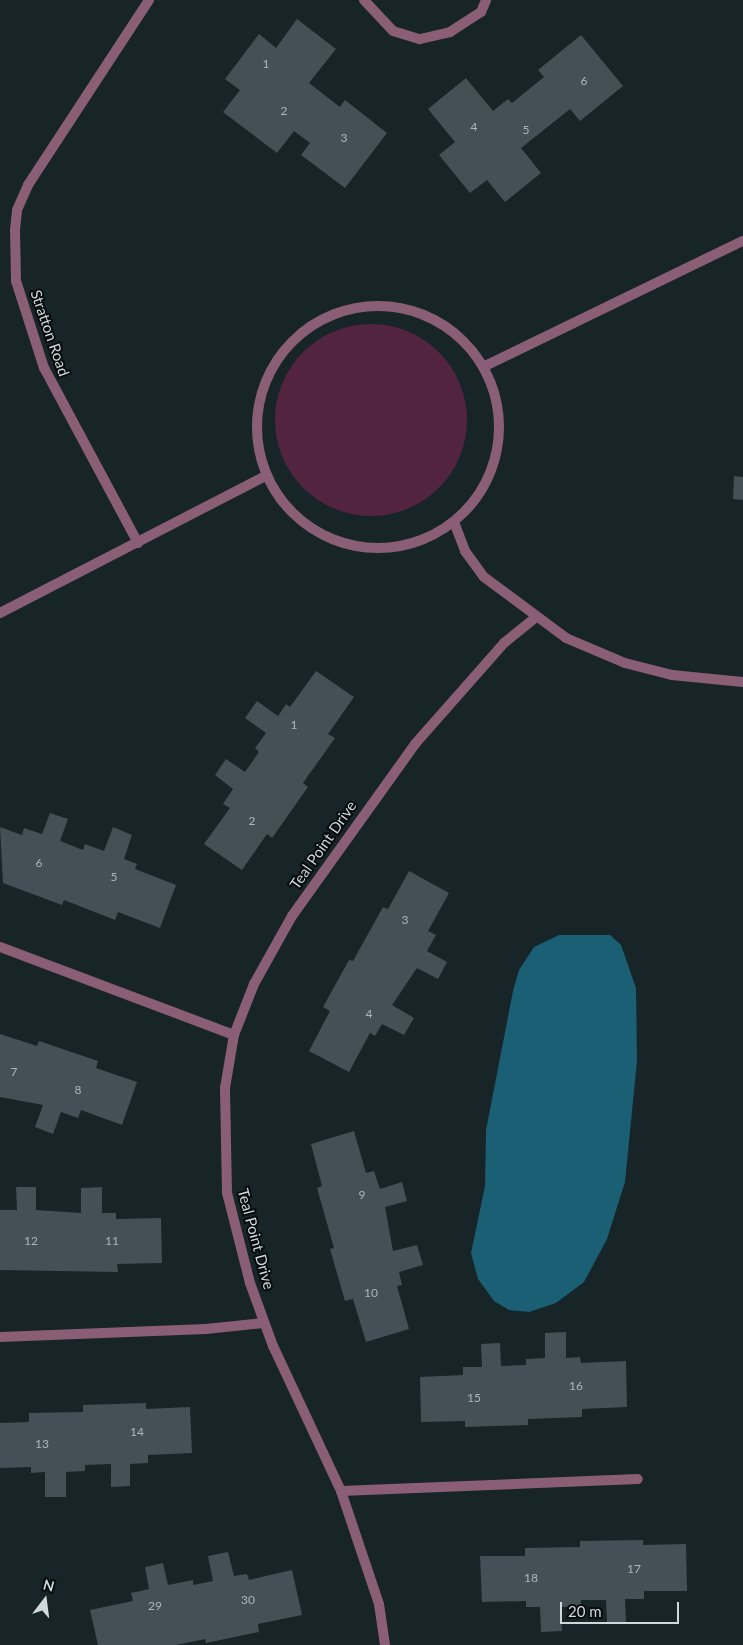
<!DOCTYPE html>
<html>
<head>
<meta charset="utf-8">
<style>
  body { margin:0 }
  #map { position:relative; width:743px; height:1645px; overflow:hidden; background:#172428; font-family:Lato,sans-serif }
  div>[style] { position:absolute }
  .green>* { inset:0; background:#52243f }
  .round { border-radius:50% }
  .water>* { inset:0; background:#1a5f74 }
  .building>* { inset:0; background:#435056 }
  .lane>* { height:10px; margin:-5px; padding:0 5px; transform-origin:5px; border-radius:5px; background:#8b5e77 }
  .street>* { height:10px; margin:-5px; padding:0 5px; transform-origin:5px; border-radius:5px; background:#8b5e77 }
  .street>.ring { margin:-5px; padding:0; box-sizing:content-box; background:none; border:10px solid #8b5e77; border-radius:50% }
  span { translate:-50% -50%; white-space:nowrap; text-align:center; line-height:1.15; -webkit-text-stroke:4px #070c0e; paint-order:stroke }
  .number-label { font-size:12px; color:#adb6ba }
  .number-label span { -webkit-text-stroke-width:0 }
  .street-label { font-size:15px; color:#d0d8db }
  .north { position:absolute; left:20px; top:1575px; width:50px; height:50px; -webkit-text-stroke:4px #070c0e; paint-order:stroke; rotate:15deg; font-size:14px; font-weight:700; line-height:20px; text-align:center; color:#d0d8db }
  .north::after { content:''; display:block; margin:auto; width:18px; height:22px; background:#d0d8db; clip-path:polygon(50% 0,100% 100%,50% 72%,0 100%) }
  .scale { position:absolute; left:560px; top:1602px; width:119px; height:22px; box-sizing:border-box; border:2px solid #d0d8db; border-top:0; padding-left:6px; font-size:15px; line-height:18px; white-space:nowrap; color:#d0d8db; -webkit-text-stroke:4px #070c0e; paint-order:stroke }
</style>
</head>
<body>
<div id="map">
  <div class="green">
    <div class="round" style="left:275px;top:324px;width:192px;height:192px"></div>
  </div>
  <div class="water">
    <div style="clip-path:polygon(559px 935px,610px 935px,621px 945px,636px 988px,637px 1061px,625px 1182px,607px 1239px,584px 1282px,556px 1303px,529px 1312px,509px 1310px,494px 1301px,478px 1279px,471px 1253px,485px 1186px,486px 1130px,513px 991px,519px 970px,534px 947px)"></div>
  </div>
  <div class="building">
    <div style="clip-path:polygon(297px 19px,336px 49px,309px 83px,340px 107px,345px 100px,387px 133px,345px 188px,301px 155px,310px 143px,294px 131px,277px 153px,223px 112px,240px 90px,225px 79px,259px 34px,276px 48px)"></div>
    <div style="clip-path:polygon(581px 35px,623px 86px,580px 121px,570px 109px,521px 148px,541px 173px,505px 202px,487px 180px,470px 193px,439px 155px,455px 142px,428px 109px,466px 78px,493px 111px,508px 99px,512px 103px,544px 77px,538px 70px)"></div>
    <div style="clip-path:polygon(734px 476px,743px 477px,743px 500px,733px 499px)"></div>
    <div style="clip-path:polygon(316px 671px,354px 697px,328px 734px,335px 738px,303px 783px,308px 787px,272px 838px,267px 834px,242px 870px,204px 844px,230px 808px,223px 804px,233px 789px,215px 775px,226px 759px,245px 772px,259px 752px,255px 748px,266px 733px,245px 718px,257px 701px,278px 716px,286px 704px,290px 707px)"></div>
    <div style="clip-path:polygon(50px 813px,68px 819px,60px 841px,83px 850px,85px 844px,104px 851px,113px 827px,132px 835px,124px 859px,137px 864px,135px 869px,176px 885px,160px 928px,118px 912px,115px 920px,64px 900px,62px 905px,3px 883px,0 827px,22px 835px,24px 828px,42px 834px)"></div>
    <div style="clip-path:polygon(409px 871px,449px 893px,428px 931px,436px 935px,427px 951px,447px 962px,438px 979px,417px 968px,392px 1005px,414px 1018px,404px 1035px,382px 1024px,375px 1036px,370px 1033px,349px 1072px,309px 1051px,330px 1011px,323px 1007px,349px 960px,353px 961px,383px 907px,388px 909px)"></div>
    <div style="clip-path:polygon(0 1034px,37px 1046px,39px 1041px,98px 1061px,96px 1068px,137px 1082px,122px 1125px,81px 1110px,78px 1118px,61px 1112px,53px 1134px,35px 1127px,43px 1105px,0 1097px)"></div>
    <div style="clip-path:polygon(354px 1131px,366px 1173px,374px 1171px,380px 1189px,402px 1182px,407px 1201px,385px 1207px,393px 1251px,417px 1245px,423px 1265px,399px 1272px,402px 1285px,397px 1286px,409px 1329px,366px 1342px,353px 1299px,345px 1301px,330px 1249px,334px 1248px,317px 1188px,322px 1186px,311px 1144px)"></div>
    <div style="clip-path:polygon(16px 1187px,36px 1187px,36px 1210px,81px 1213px,81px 1188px,102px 1187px,102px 1213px,116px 1213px,116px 1219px,161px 1218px,162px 1263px,117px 1264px,118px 1272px,0 1270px,0 1210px,17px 1210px)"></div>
    <div style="clip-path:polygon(566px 1332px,566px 1358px,580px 1357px,581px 1363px,626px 1361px,627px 1407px,582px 1409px,582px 1417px,528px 1419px,528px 1425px,465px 1427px,465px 1421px,421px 1422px,420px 1377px,463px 1375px,463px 1367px,482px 1367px,481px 1344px,500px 1343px,501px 1366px,526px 1365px,526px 1359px,545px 1358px,545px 1333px)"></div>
    <div style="clip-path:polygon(146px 1403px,146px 1409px,190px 1407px,192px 1453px,148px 1455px,148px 1463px,130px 1464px,130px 1486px,111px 1487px,111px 1464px,85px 1465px,85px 1471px,66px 1472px,66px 1497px,45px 1497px,45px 1472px,31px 1473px,31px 1467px,0 1468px,0 1423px,29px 1422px,29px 1413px,83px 1412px,83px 1405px)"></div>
    <div style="clip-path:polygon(643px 1540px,643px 1545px,686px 1544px,687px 1591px,644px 1591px,644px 1599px,625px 1599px,626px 1623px,607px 1623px,606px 1600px,581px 1600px,581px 1606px,561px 1607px,562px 1631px,541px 1632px,540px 1607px,526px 1607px,526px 1601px,482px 1602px,480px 1556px,525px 1556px,525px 1548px,580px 1547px,580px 1541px)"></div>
    <div style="clip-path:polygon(228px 1552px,234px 1576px,247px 1574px,249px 1580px,292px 1570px,302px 1615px,258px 1624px,259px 1632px,206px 1643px,205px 1639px,176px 1645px,98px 1645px,90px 1610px,133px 1601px,131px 1593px,149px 1589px,145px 1567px,163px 1563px,168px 1585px,193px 1580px,193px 1585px,213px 1581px,208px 1556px)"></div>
  </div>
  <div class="lane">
    <div style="left:364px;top:0;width:42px;rotate:46.9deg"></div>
    <div style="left:393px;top:31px;width:28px;rotate:17deg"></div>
    <div style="left:420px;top:39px;width:31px;rotate:-13deg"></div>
    <div style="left:450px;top:32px;width:37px;rotate:-33deg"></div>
    <div style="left:481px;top:12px;width:13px;rotate:-67deg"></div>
    <div style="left:0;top:947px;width:250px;rotate:20.6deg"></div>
    <div style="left:0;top:1337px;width:206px;rotate:-2.2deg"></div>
    <div style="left:206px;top:1329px;width:58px;rotate:-5.9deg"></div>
    <div style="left:341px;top:1491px;width:297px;rotate:-2.3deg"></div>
  </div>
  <div class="street">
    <div class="ring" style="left:257px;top:306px;width:232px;height:232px"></div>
    <div style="left:485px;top:366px;width:287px;rotate:-25.9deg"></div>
    <div style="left:454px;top:522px;width:31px;rotate:69deg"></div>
    <div style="left:465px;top:551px;width:32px;rotate:54deg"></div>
    <div style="left:484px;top:577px;width:102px;rotate:36.6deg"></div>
    <div style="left:566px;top:638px;width:64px;rotate:23deg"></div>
    <div style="left:625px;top:663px;width:49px;rotate:14.3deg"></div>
    <div style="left:672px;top:675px;width:71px;rotate:5.6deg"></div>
    <div style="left:138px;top:543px;width:199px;rotate:-118.2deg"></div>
    <div style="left:44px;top:368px;width:91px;rotate:-107.8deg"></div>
    <div style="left:16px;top:281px;width:51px;rotate:-91.1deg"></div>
    <div style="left:15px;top:230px;width:20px;rotate:-84deg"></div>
    <div style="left:17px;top:210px;width:27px;rotate:-66deg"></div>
    <div style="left:28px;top:185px;width:221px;rotate:-56.8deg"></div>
    <div style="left:0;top:613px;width:299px;rotate:-27.3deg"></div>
    <div style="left:385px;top:1645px;width:41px;rotate:-98.3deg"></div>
    <div style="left:379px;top:1604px;width:119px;rotate:-108.6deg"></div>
    <div style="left:341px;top:1491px;width:160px;rotate:-115.1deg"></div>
    <div style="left:273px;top:1346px;width:67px;rotate:-110.1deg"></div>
    <div style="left:250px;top:1283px;width:93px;rotate:-104.3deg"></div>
    <div style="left:227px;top:1193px;width:105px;rotate:-91.1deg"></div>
    <div style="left:225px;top:1088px;width:54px;rotate:-80.4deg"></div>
    <div style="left:234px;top:1035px;width:55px;rotate:-68.6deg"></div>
    <div style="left:254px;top:984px;width:78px;rotate:-60.8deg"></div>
    <div style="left:292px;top:916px;width:211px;rotate:-54.4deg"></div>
    <div style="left:415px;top:744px;width:135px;rotate:-48.6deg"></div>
    <div style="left:504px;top:643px;width:40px;rotate:-39deg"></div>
  </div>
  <div class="number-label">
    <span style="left:266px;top:64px">1</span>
    <span style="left:584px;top:81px">6</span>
    <span style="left:284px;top:111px">2</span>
    <span style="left:474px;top:127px">4</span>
    <span style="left:526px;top:130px">5</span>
    <span style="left:344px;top:138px">3</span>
    <span style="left:294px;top:725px">1</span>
    <span style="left:252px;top:821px">2</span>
    <span style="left:39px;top:863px">6</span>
    <span style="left:114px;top:877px">5</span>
    <span style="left:405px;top:920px">3</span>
    <span style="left:369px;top:1014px">4</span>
    <span style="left:14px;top:1072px">7</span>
    <span style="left:78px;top:1090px">8</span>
    <span style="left:362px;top:1195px">9</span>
    <span style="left:31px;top:1241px">12</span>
    <span style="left:112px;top:1241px">11</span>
    <span style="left:371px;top:1293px">10</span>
    <span style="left:576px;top:1386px">16</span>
    <span style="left:474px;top:1398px">15</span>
    <span style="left:137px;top:1432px">14</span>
    <span style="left:42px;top:1444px">13</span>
    <span style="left:634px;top:1569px">17</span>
    <span style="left:531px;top:1578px">18</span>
    <span style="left:248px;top:1600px">30</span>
    <span style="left:155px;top:1606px">29</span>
  </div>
  <div class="street-label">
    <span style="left:50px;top:333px;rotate:71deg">Stratton Road</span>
    <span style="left:323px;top:845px;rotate:-55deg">Teal Point Drive</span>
    <span style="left:256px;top:1239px;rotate:75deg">Teal Point Drive</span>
  </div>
  <div class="north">N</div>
  <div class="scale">20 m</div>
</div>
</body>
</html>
